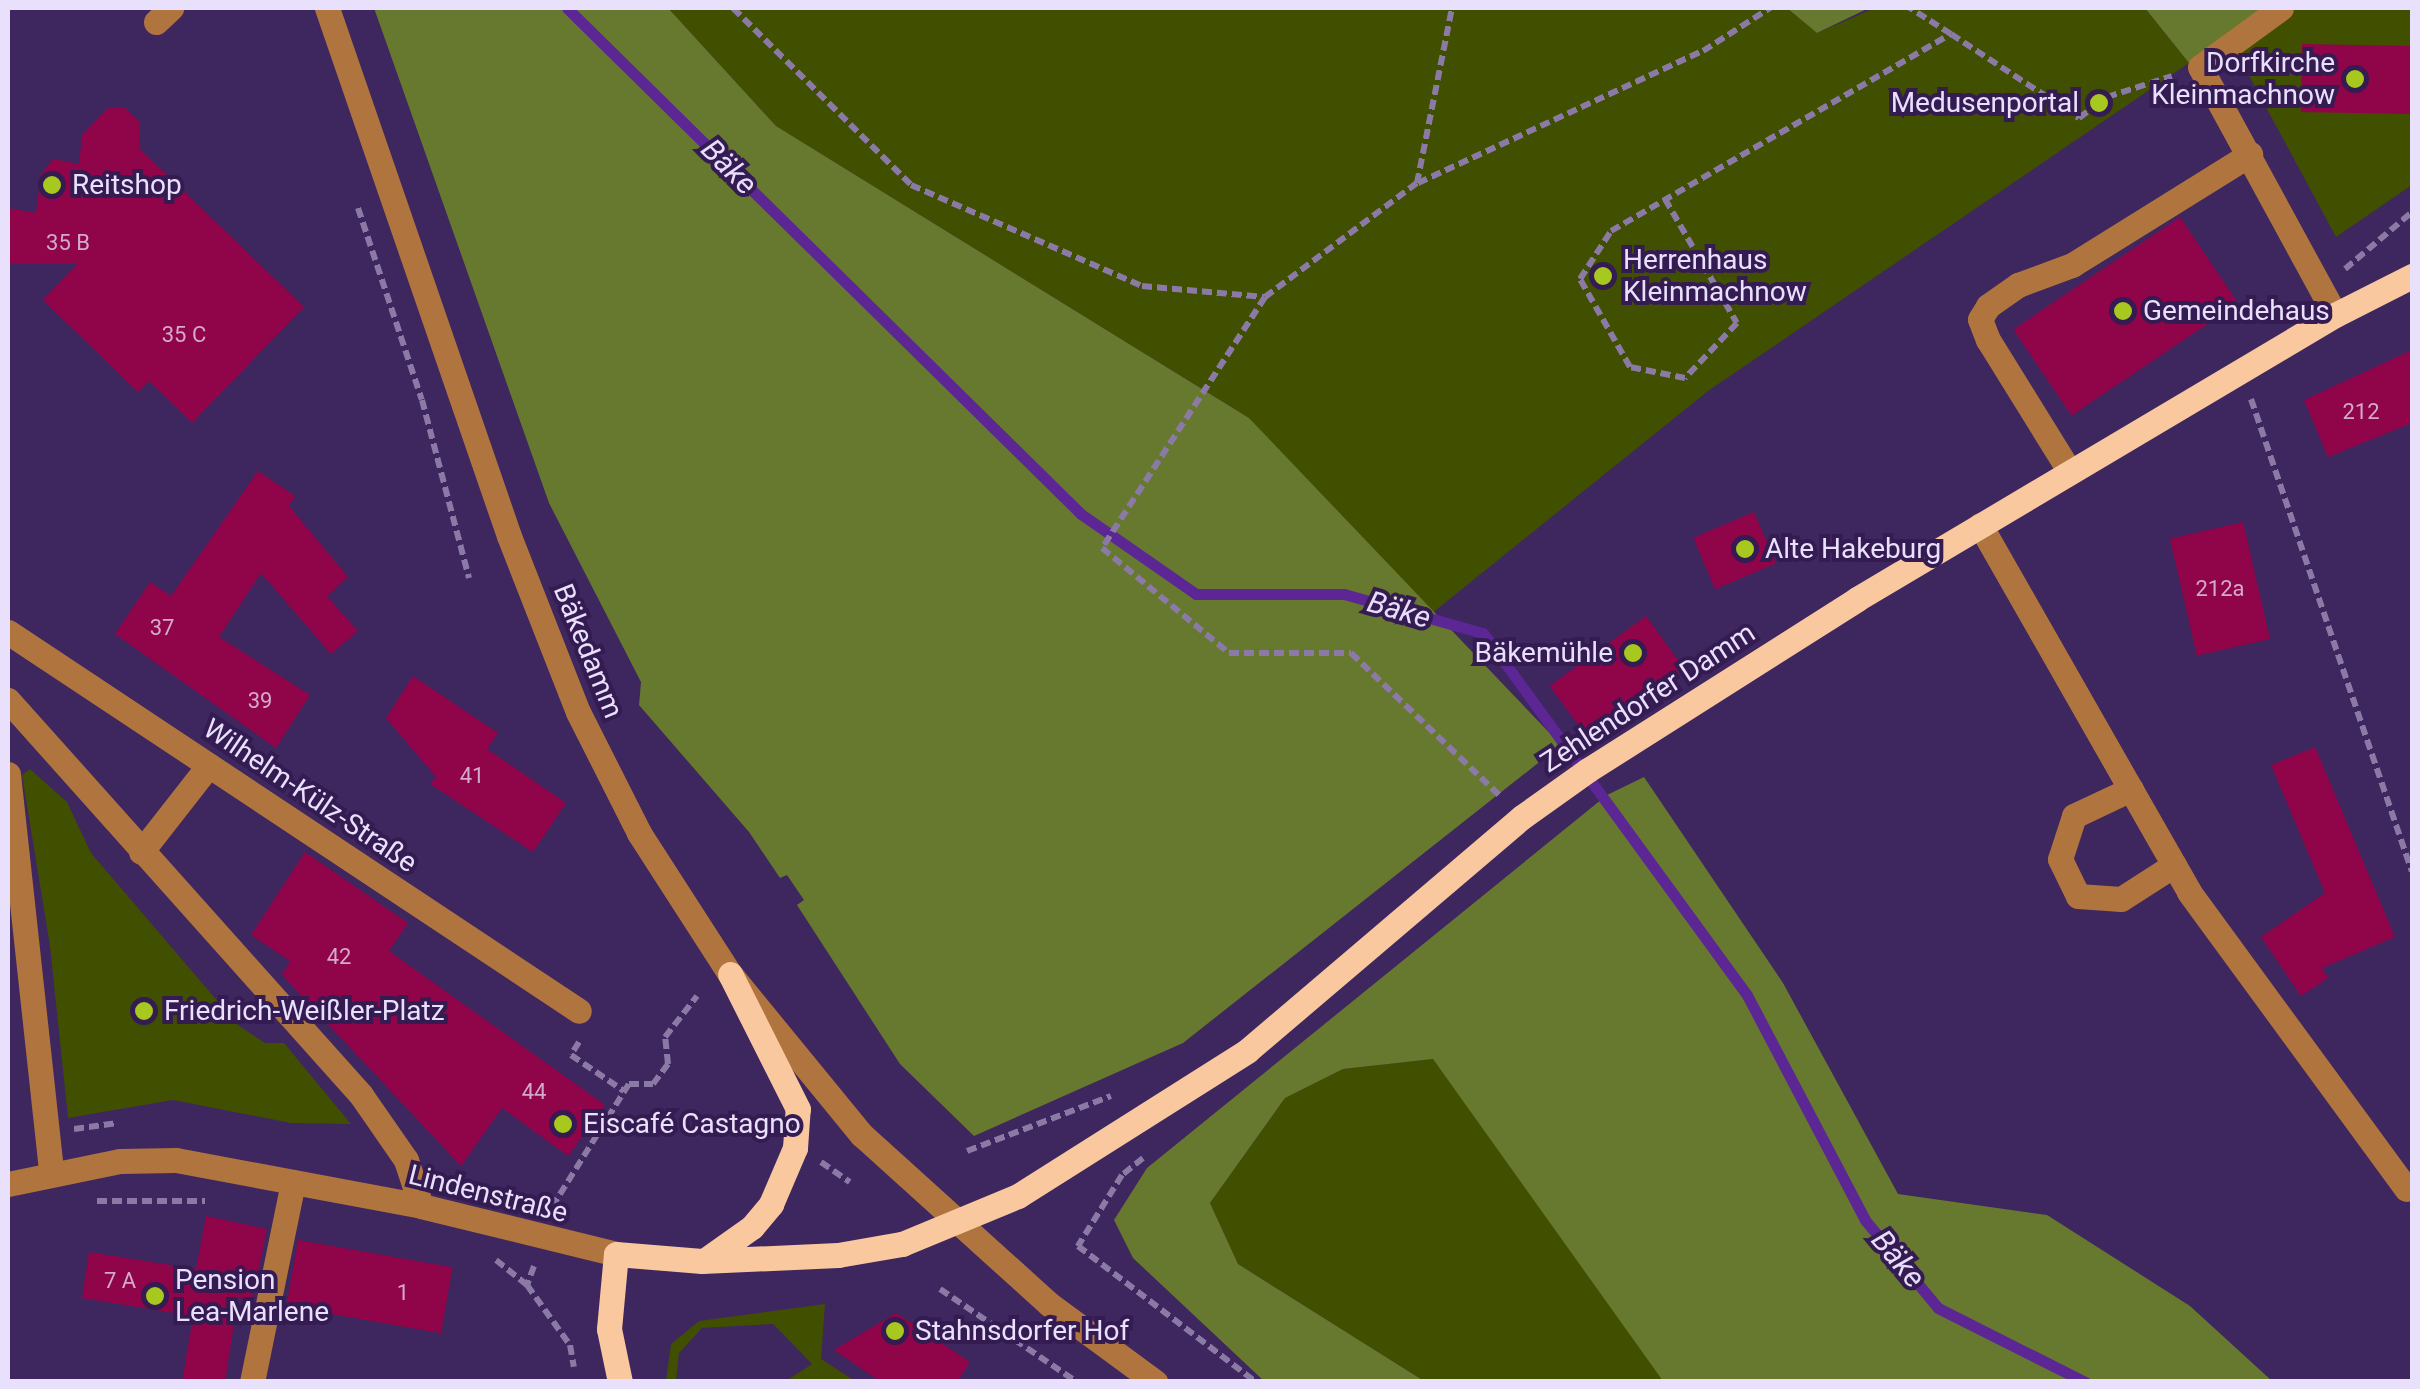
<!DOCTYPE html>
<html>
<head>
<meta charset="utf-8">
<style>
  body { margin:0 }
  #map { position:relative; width:2420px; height:1389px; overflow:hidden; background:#3e265e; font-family:Roboto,sans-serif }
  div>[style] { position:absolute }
  .green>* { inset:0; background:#414f00 }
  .forest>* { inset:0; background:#67792f }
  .stream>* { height:11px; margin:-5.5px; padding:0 5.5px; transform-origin:5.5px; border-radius:5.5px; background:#5c2695 }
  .building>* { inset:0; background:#900449; transform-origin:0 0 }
  .path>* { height:6px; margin-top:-3px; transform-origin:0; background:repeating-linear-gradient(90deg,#8b7aa5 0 10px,transparent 0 15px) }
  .minor>* { height:25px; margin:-12.5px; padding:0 12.5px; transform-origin:12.5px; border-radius:12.5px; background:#b0743e }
  .major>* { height:25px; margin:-12.5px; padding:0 12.5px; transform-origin:12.5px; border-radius:12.5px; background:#f9c89f }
  .dots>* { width:28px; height:28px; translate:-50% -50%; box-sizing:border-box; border:5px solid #341b52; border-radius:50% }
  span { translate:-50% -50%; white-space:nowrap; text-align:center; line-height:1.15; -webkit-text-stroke:8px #341b52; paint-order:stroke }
  .number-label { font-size:22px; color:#d3a9cf }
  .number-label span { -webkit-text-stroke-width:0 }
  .poi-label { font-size:28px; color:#e9e0fc }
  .right { translate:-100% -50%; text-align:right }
  .left { translate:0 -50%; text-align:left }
  .street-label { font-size:28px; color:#e9e0fc }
  .water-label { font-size:30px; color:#e8defb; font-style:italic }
  .frame { position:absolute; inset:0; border:10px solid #e9e0fc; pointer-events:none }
</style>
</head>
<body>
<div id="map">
  <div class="green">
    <div style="clip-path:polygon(668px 8px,1787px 8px,1817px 33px,1875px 8px,2145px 8px,2189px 63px,1708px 391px,1431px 614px,1249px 418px,776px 126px)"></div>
    <div style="clip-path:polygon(2289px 8px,2412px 8px,2412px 185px,2336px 237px,2232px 44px)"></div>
    <div style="clip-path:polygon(30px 769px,67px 802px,91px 853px,238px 1025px,265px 1043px,284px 1043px,351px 1124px,291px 1123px,173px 1100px,68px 1118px,50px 946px,22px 775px)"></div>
    <div style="clip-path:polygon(1433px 1059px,1617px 1309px,1663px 1381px,1424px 1381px,1238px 1264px,1210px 1203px,1285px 1098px,1343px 1069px)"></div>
    <div style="clip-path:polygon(825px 1304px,821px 1359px,855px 1381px,786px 1381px,812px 1364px,773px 1324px,702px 1328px,679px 1353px,676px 1381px,666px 1381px,671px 1344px,699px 1321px)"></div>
  </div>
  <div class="forest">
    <div style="clip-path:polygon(374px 8px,668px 8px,776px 126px,1249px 418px,1561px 745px,1183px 1043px,974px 1136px,900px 1064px,797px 905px,804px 900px,787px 875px,780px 878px,749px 832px,639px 705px,641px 682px,549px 503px)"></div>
    <div style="clip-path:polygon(1787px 8px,1869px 8px,1817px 33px)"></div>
    <div style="clip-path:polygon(2145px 8px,2289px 8px,2189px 63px)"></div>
    <div style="clip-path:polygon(1644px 777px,1783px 983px,1898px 1194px,2047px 1215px,2190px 1306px,2272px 1381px,1663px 1381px,1433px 1059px,1343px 1069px,1285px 1098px,1210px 1203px,1238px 1264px,1424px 1381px,1264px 1381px,1133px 1258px,1114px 1220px,1147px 1168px,1607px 795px)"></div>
  </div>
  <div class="stream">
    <div style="left:567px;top:8px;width:721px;rotate:44.55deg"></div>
    <div style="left:1081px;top:514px;width:140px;rotate:34.8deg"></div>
    <div style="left:1196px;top:594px;width:148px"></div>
    <div style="left:1344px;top:594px;width:144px;rotate:15.7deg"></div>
    <div style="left:1483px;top:633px;width:448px;rotate:53.9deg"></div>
    <div style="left:1747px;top:995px;width:254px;rotate:62.3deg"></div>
    <div style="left:1865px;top:1220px;width:114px;rotate:50.3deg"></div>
    <div style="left:1938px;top:1308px;width:165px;rotate:26.7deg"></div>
  </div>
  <div class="building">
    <div style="left:2302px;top:44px;width:110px;height:68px;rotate:1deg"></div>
    <div style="clip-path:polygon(124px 107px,140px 122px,139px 148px,304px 307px,192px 423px,149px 381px,138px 392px,43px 300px,78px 263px,8px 263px,8px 208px,36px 213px,41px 175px,53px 159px,79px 164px,82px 135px,108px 108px)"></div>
    <div style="left:2180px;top:217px;width:104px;height:201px;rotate:56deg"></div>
    <div style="clip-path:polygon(2412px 350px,2412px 423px,2328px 457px,2304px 400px)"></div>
    <div style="clip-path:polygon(258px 471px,295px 496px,289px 506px,348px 577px,327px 596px,358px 631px,331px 654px,261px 573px,219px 637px,310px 695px,276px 748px,115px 634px,150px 582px,171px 596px)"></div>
    <div style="left:1754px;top:512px;width:56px;height:66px;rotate:67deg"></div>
    <div style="left:2243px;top:522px;width:120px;height:75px;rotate:77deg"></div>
    <div style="left:1646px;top:616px;width:65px;height:119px;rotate:54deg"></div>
    <div style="clip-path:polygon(413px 676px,498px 733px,487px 749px,566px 803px,533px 852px,430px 784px,436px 777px,386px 718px)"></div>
    <div style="clip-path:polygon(2315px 747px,2395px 937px,2322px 968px,2328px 978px,2301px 996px,2261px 937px,2325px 893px,2271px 765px)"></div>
    <div style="clip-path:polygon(305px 852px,408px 923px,389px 951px,605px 1105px,568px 1156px,502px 1108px,461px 1166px,282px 975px,290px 961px,251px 935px)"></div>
    <div style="clip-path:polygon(206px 1216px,267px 1229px,252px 1300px,238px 1298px,225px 1382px,182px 1382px,193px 1316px,82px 1298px,89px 1252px,196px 1269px)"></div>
    <div style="left:298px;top:1240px;width:157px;height:67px;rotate:10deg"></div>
    <div style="clip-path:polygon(896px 1313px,970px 1362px,957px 1382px,881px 1382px,834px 1350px)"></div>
  </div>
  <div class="path">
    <div style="left:733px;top:8px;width:251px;rotate:44.8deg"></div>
    <div style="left:911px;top:185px;width:252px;rotate:23.6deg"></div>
    <div style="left:1142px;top:286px;width:123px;rotate:5.1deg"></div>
    <div style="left:1265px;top:297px;width:190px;rotate:-36.9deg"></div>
    <div style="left:1417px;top:183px;width:178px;rotate:-78.7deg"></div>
    <div style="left:1951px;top:34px;width:153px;rotate:33.3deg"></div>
    <div style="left:2079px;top:118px;width:15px;rotate:-37deg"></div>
    <div style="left:2107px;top:97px;width:68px;rotate:-17.9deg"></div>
    <div style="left:1418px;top:183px;width:314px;rotate:-24.9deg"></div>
    <div style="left:1703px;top:51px;width:80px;rotate:-32.7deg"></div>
    <div style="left:1665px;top:199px;width:143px;rotate:59.9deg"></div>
    <div style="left:1737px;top:323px;width:76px;rotate:133.4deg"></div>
    <div style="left:1685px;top:378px;width:56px;rotate:-168.7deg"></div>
    <div style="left:1630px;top:367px;width:101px;rotate:-119.6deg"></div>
    <div style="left:1580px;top:279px;width:57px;rotate:-57.1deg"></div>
    <div style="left:1611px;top:231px;width:393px;rotate:-30.1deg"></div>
    <div style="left:1951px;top:34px;width:49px;rotate:-147.6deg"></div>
    <div style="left:358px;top:208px;width:202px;rotate:71.6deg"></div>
    <div style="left:422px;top:400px;width:184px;rotate:75.2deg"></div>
    <div style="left:2345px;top:269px;width:88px;rotate:-40.4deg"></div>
    <div style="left:1265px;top:297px;width:299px;rotate:123deg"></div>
    <div style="left:1102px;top:548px;width:165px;rotate:39.6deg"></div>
    <div style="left:1229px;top:653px;width:122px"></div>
    <div style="left:1351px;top:653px;width:208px;rotate:43.8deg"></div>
    <div style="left:2251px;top:399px;width:499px;rotate:71.2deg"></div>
    <div style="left:579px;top:1042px;width:15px;rotate:122deg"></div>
    <div style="left:571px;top:1055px;width:64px;rotate:34.2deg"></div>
    <div style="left:74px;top:1129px;width:44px;rotate:-7.8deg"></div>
    <div style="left:967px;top:1151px;width:154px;rotate:-20.9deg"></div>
    <div style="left:1143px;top:1158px;width:27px;rotate:141deg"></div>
    <div style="left:1122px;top:1175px;width:84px;rotate:121.8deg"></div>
    <div style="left:1078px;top:1246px;width:224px;rotate:37.4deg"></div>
    <div style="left:821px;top:1162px;width:35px;rotate:35deg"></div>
    <div style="left:97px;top:1201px;width:108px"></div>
    <div style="left:552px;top:1207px;width:145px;rotate:-58deg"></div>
    <div style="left:629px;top:1084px;width:24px"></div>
    <div style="left:653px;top:1084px;width:25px;rotate:-53deg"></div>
    <div style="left:668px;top:1064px;width:27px;rotate:-96deg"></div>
    <div style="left:665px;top:1037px;width:52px;rotate:-52deg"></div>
    <div style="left:496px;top:1260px;width:40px;rotate:39deg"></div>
    <div style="left:534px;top:1266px;width:20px;rotate:110deg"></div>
    <div style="left:527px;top:1285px;width:74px;rotate:54.4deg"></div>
    <div style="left:570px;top:1345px;width:22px;rotate:80deg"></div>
    <div style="left:940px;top:1289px;width:166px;rotate:34.2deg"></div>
  </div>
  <div class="minor">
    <div style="left:327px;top:8px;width:558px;rotate:70.98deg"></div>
    <div style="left:509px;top:536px;width:189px;rotate:68.6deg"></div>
    <div style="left:578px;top:712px;width:136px;rotate:63.2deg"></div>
    <div style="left:639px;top:833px;width:168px;rotate:57.2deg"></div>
    <div style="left:730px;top:974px;width:208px;rotate:50.7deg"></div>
    <div style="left:862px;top:1135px;width:252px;rotate:42.1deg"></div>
    <div style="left:1049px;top:1304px;width:132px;rotate:36.3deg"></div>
    <div style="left:2281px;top:8px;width:100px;rotate:143.9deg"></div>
    <div style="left:2200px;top:67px;width:282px;rotate:61.4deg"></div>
    <div style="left:156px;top:22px;width:21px;rotate:-43deg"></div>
    <div style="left:2070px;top:472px;width:155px;rotate:-121.8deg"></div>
    <div style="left:1988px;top:340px;width:22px;rotate:-111deg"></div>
    <div style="left:1980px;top:319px;width:15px;rotate:-58deg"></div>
    <div style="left:1988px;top:306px;width:37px;rotate:-35deg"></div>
    <div style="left:2018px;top:285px;width:58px;rotate:-20.3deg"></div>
    <div style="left:2072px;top:265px;width:210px;rotate:-31.9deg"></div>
    <div style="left:1980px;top:525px;width:422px;rotate:60.3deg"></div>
    <div style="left:2189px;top:892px;width:368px;rotate:53.8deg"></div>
    <div style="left:8px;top:632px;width:685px;rotate:33.57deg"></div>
    <div style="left:8px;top:700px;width:530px;rotate:48.21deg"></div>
    <div style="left:361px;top:1095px;width:79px;rotate:55.3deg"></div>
    <div style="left:406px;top:1160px;width:48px;rotate:71.9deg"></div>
    <div style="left:8px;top:774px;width:400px;rotate:83.8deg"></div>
    <div style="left:2131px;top:789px;width:63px;rotate:154.7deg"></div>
    <div style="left:2074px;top:816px;width:45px;rotate:108deg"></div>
    <div style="left:2060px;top:859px;width:41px;rotate:64.1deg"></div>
    <div style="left:2078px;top:896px;width:43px;rotate:4deg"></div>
    <div style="left:2121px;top:899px;width:63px;rotate:-32.7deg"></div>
    <div style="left:141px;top:852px;width:110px;rotate:-52deg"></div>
    <div style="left:8px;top:1184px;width:114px;rotate:-11.6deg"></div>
    <div style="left:120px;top:1161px;width:56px;rotate:-1deg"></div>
    <div style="left:176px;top:1160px;width:249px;rotate:10.6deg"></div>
    <div style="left:421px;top:1206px;width:201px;rotate:13.8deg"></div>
    <div style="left:252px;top:1382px;width:204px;rotate:-78.4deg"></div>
  </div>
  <div class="major">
    <div style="left:707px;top:1259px;width:55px;rotate:-35.4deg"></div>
    <div style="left:752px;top:1227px;width:30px;rotate:-50deg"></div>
    <div style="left:771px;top:1204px;width:61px;rotate:-66.8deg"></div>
    <div style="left:795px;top:1148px;width:39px;rotate:-86deg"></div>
    <div style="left:798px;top:1109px;width:151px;rotate:-116.7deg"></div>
    <div style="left:620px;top:1382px;width:54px;rotate:-101.7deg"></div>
    <div style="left:609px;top:1329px;width:75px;rotate:-84.7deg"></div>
    <div style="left:616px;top:1254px;width:86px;rotate:4.7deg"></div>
    <div style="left:702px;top:1261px;width:136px;rotate:-2.5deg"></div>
    <div style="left:838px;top:1255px;width:65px;rotate:-9.8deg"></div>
    <div style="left:902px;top:1244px;width:126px;rotate:-22.5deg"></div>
    <div style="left:1018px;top:1196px;width:271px;rotate:-32.3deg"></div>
    <div style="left:1247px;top:1051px;width:361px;rotate:-40.4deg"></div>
    <div style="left:1522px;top:817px;width:81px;rotate:-35.5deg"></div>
    <div style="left:1588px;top:770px;width:319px;rotate:-32.4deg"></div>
    <div style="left:1857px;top:599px;width:556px;rotate:-30.72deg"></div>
    <div style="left:2335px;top:315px;width:86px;rotate:-26.9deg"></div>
  </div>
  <div class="dots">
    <div style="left:2355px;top:79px;background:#a7c81f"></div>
    <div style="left:2099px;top:103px;background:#a7c81f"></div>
    <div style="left:52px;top:185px;background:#a7c81f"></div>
    <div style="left:1603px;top:276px;background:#a7c81f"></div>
    <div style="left:2123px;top:311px;background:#a7c81f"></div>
    <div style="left:1745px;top:549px;background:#a7c81f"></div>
    <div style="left:1633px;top:653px;background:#a7c81f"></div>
    <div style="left:144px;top:1011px;background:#a7c81f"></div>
    <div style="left:563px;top:1124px;background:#a7c81f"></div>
    <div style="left:155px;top:1296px;background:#a7c81f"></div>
    <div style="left:895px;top:1331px;background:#a7c81f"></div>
  </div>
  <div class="number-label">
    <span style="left:68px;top:243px">35 B</span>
    <span style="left:184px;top:335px">35 C</span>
    <span style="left:2361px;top:412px">212</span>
    <span style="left:2220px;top:589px">212a</span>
    <span style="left:162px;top:628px">37</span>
    <span style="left:260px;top:701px">39</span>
    <span style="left:472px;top:776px">41</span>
    <span style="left:339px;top:957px">42</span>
    <span style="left:534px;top:1092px">44</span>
    <span style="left:120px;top:1281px">7 A</span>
    <span style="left:403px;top:1293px">1</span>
  </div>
  <div class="poi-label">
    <span class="right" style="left:2335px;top:79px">Dorfkirche<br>Kleinmachnow</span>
    <span class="right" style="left:2079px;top:103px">Medusenportal</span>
    <span class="left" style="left:72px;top:185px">Reitshop</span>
    <span class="left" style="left:1623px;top:276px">Herrenhaus<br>Kleinmachnow</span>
    <span class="left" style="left:2143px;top:311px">Gemeindehaus</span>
    <span class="left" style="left:1765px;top:549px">Alte Hakeburg</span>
    <span class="right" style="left:1613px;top:653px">Bäkemühle</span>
    <span class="left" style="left:164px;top:1011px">Friedrich-Weißler-Platz</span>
    <span class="left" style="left:583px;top:1124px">Eiscafé Castagno</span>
    <span class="left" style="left:175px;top:1296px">Pension<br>Lea-Marlene</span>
    <span class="left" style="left:915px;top:1331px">Stahnsdorfer Hof</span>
  </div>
  <div class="street-label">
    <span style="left:588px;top:651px;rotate:68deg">Bäkedamm</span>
    <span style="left:1648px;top:698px;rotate:-33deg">Zehlendorfer Damm</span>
    <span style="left:310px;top:796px;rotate:34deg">Wilhelm-Külz-Straße</span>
    <span style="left:488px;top:1194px;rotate:14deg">Lindenstraße</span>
  </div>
  <div class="water-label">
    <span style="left:729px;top:167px;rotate:45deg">Bäke</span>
    <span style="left:1399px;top:610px;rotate:16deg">Bäke</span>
    <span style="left:1898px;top:1259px;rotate:50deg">Bäke</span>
  </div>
  <div class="frame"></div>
</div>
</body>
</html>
